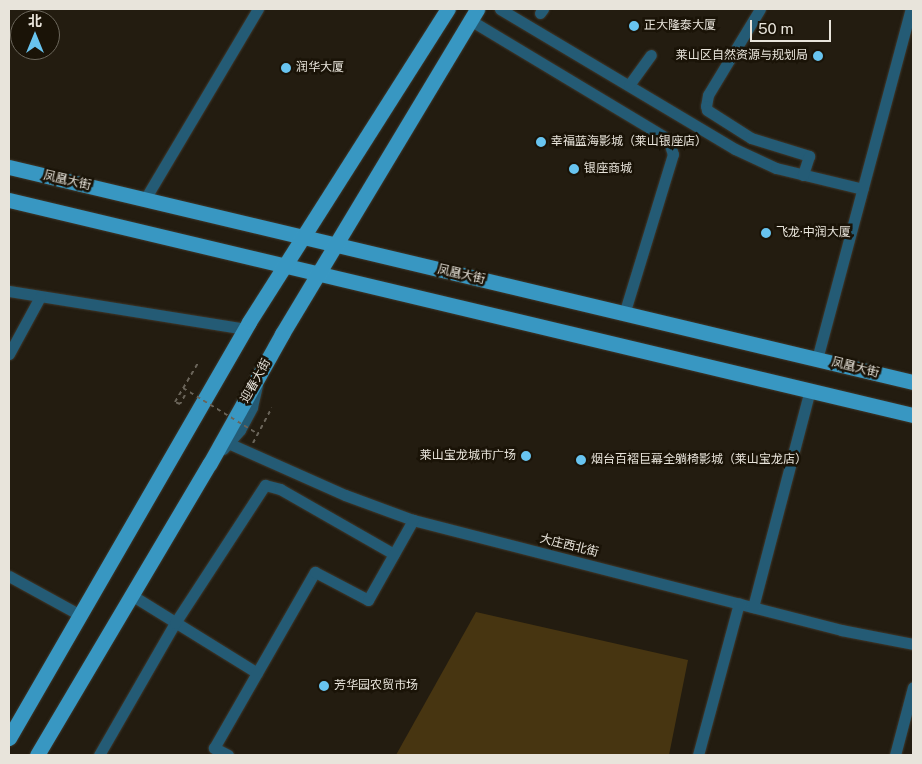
<!DOCTYPE html>
<html>
<head>
<meta charset="utf-8">
<style>
  body { margin:0 }
  #map { position:relative; width:922px; height:764px; overflow:hidden; background:#231c10; font-family:"Public Sans","Noto Sans SC",sans-serif }
  div>[style] { position:absolute }
  .green>* { inset:0; background:#473511 }
  .path>* { height:2px; margin-top:-1px; transform-origin:0; background:repeating-linear-gradient(90deg,#6a6459 0 4px,transparent 0 8px) }
  .roads { filter:drop-shadow(0 0 1px #3f382c) drop-shadow(0 0 1px #3f382c) }
  .minor>* { height:11px; margin:-5.5px; padding:0 5.5px; transform-origin:5.5px; border-radius:5.5px; background:#245b75 }
  .major>* { height:15px; margin:-7.5px; padding:0 7.5px; transform-origin:7.5px; border-radius:7.5px; background:#3897c2 }
  .path-bridge>* { height:2px; margin-top:-1px; transform-origin:0; background:repeating-linear-gradient(90deg,#6a6459 0 4px,transparent 0 8px) }
  .dots>* { width:14px; height:14px; translate:-50% -50%; box-sizing:border-box; border:2px solid #1a1307; border-radius:50% }
  span { translate:-50% -50%; white-space:nowrap; text-align:center; line-height:1.15; -webkit-text-stroke:5px #1a1307; paint-order:stroke }
  .poi-label { font-size:12px; color:#e8e4db }
  .left { translate:0 -50%; text-align:left }
  .right { translate:-100% -50%; text-align:right }
  .street-label { font-size:12px; color:#e8e4db }
  .frame { position:absolute; inset:0; border:10px solid #e8e4db; pointer-events:none }
  .north { position:absolute; left:10px; top:10px; width:50px; height:50px; box-sizing:border-box; background:#1a1307; border:1px solid #6c675c; border-radius:50%; rotate:0deg; font-size:14px; font-weight:700; line-height:20px; text-align:center; color:#e8e4db }
  .north::after { content:''; display:block; margin:auto; width:18px; height:22px; background:#68c4f0; clip-path:polygon(50% 0,100% 100%,50% 72%,0 100%) }
  .scale { position:absolute; left:750px; top:20px; width:81px; height:22px; box-sizing:border-box; border:2px solid #e8e4db; border-top:0; padding-left:6px; font-size:15px; line-height:18px; white-space:nowrap; color:#e8e4db; -webkit-text-stroke:4px #1a1307; paint-order:stroke }
</style>
</head>
<body>
<div id="map">
  <div class="green">
    <div style="clip-path:polygon(476px 612px,688px 660px,669px 755px,396px 755px)"></div>
  </div>
  <div class="path">
    <div style="left:185px;top:395px;width:10px;rotate:119deg"></div>
    <div style="left:180px;top:404px;width:5px;rotate:-158deg"></div>
    <div style="left:175px;top:402px;width:45px;rotate:-59.5deg"></div>
    <div style="left:253px;top:443px;width:40px;rotate:-62deg"></div>
  </div>
  <div class="roads">
    <div class="minor">
      <div style="left:500px;top:9px;width:274px;rotate:30.8deg"></div>
      <div style="left:735px;top:149px;width:45px;rotate:24.9deg"></div>
      <div style="left:776px;top:168px;width:89px;rotate:13.6deg"></div>
      <div style="left:760px;top:9px;width:100px;rotate:121.2deg"></div>
      <div style="left:708px;top:95px;width:11px;rotate:100deg"></div>
      <div style="left:706px;top:106px;width:4px;rotate:76deg"></div>
      <div style="left:707px;top:110px;width:52px;rotate:32.5deg"></div>
      <div style="left:751px;top:138px;width:61px;rotate:17.2deg"></div>
      <div style="left:809px;top:156px;width:20px;rotate:108deg"></div>
      <div style="left:540px;top:13px;width:5px;rotate:-53deg"></div>
      <div style="left:470px;top:20px;width:231px;rotate:31deg"></div>
      <div style="left:668px;top:139px;width:16px;rotate:72deg"></div>
      <div style="left:673px;top:154px;width:167px;rotate:107deg"></div>
      <div style="left:629px;top:85px;width:37px;rotate:-54deg"></div>
      <div style="left:145px;top:199px;width:221px;rotate:-59.3deg"></div>
      <div style="left:9px;top:291px;width:240px;rotate:9.1deg"></div>
      <div style="left:9px;top:354px;width:65px;rotate:-61.5deg"></div>
      <div style="left:817px;top:359px;width:362px;rotate:-75deg"></div>
      <div style="left:228px;top:443px;width:128px;rotate:24deg"></div>
      <div style="left:345px;top:495px;width:72px;rotate:20.2deg"></div>
      <div style="left:413px;top:520px;width:442px;rotate:14.4deg"></div>
      <div style="left:841px;top:630px;width:73px;rotate:11deg"></div>
      <div style="left:223px;top:449px;width:25px;rotate:-48deg"></div>
      <div style="left:240px;top:430px;width:26px;rotate:-62deg"></div>
      <div style="left:252px;top:407px;width:23px;rotate:-77deg"></div>
      <div style="left:9px;top:576px;width:81px;rotate:28.8deg"></div>
      <div style="left:133px;top:596px;width:146px;rotate:31.8deg"></div>
      <div style="left:753px;top:607px;width:224px;rotate:-75.3deg"></div>
      <div style="left:99px;top:755px;width:152px;rotate:-60.1deg"></div>
      <div style="left:175px;top:623px;width:165px;rotate:-56.9deg"></div>
      <div style="left:265px;top:485px;width:16px;rotate:15deg"></div>
      <div style="left:280px;top:489px;width:131px;rotate:29.7deg"></div>
      <div style="left:228px;top:755px;width:16px;rotate:-153deg"></div>
      <div style="left:214px;top:748px;width:203px;rotate:-60.2deg"></div>
      <div style="left:315px;top:572px;width:60px;rotate:27.8deg"></div>
      <div style="left:368px;top:600px;width:92px;rotate:-60.6deg"></div>
      <div style="left:698px;top:755px;width:157px;rotate:-74.9deg"></div>
      <div style="left:895px;top:755px;width:70px;rotate:-75.2deg"></div>
    </div>
    <div class="major">
      <div style="left:9px;top:167px;width:929px;rotate:13.38deg"></div>
      <div style="left:9px;top:200px;width:929px;rotate:13.38deg"></div>
      <div style="left:9px;top:738px;width:480px;rotate:-60deg"></div>
      <div style="left:249px;top:322px;width:371px;rotate:-57.6deg"></div>
      <div style="left:37px;top:755px;width:339px;rotate:-59.4deg"></div>
      <div style="left:210px;top:463px;width:148px;rotate:-60.8deg"></div>
      <div style="left:282px;top:334px;width:379px;rotate:-59deg"></div>
    </div>
  </div>
  <div class="path-bridge">
    <div style="left:183px;top:388px;width:88px;rotate:31.5deg"></div>
  </div>
  <div class="dots">
    <div style="left:634px;top:26px;background:#68c4f0"></div>
    <div style="left:818px;top:56px;background:#68c4f0"></div>
    <div style="left:286px;top:68px;background:#68c4f0"></div>
    <div style="left:541px;top:142px;background:#68c4f0"></div>
    <div style="left:574px;top:169px;background:#68c4f0"></div>
    <div style="left:766px;top:233px;background:#68c4f0"></div>
    <div style="left:526px;top:456px;background:#68c4f0"></div>
    <div style="left:581px;top:460px;background:#68c4f0"></div>
    <div style="left:324px;top:686px;background:#68c4f0"></div>
  </div>
  <div class="poi-label">
    <span class="left" style="left:644px;top:26px">正大隆泰大厦</span>
    <span class="right" style="left:808px;top:56px">莱山区自然资源与规划局</span>
    <span class="left" style="left:296px;top:68px">润华大厦</span>
    <span class="left" style="left:551px;top:142px">幸福蓝海影城（莱山银座店）</span>
    <span class="left" style="left:584px;top:169px">银座商城</span>
    <span class="left" style="left:776px;top:233px">飞龙·中润大厦</span>
    <span class="right" style="left:516px;top:456px">莱山宝龙城市广场</span>
    <span class="left" style="left:591px;top:460px">烟台百褶巨幕全躺椅影城（莱山宝龙店）</span>
    <span class="left" style="left:334px;top:686px">芳华园农贸市场</span>
  </div>
  <div class="street-label">
    <span style="left:67px;top:181px;rotate:13deg">凤凰大街</span>
    <span style="left:461px;top:275px;rotate:13deg">凤凰大街</span>
    <span style="left:855px;top:368px;rotate:14deg">凤凰大街</span>
    <span style="left:256px;top:381px;rotate:-61deg">迎春大街</span>
    <span style="left:569px;top:546px;rotate:14deg">大庄西北街</span>
  </div>
  <div class="frame"></div>
  <div class="north">北</div>
  <div class="scale">50 m</div>
</div>
</body>
</html>
